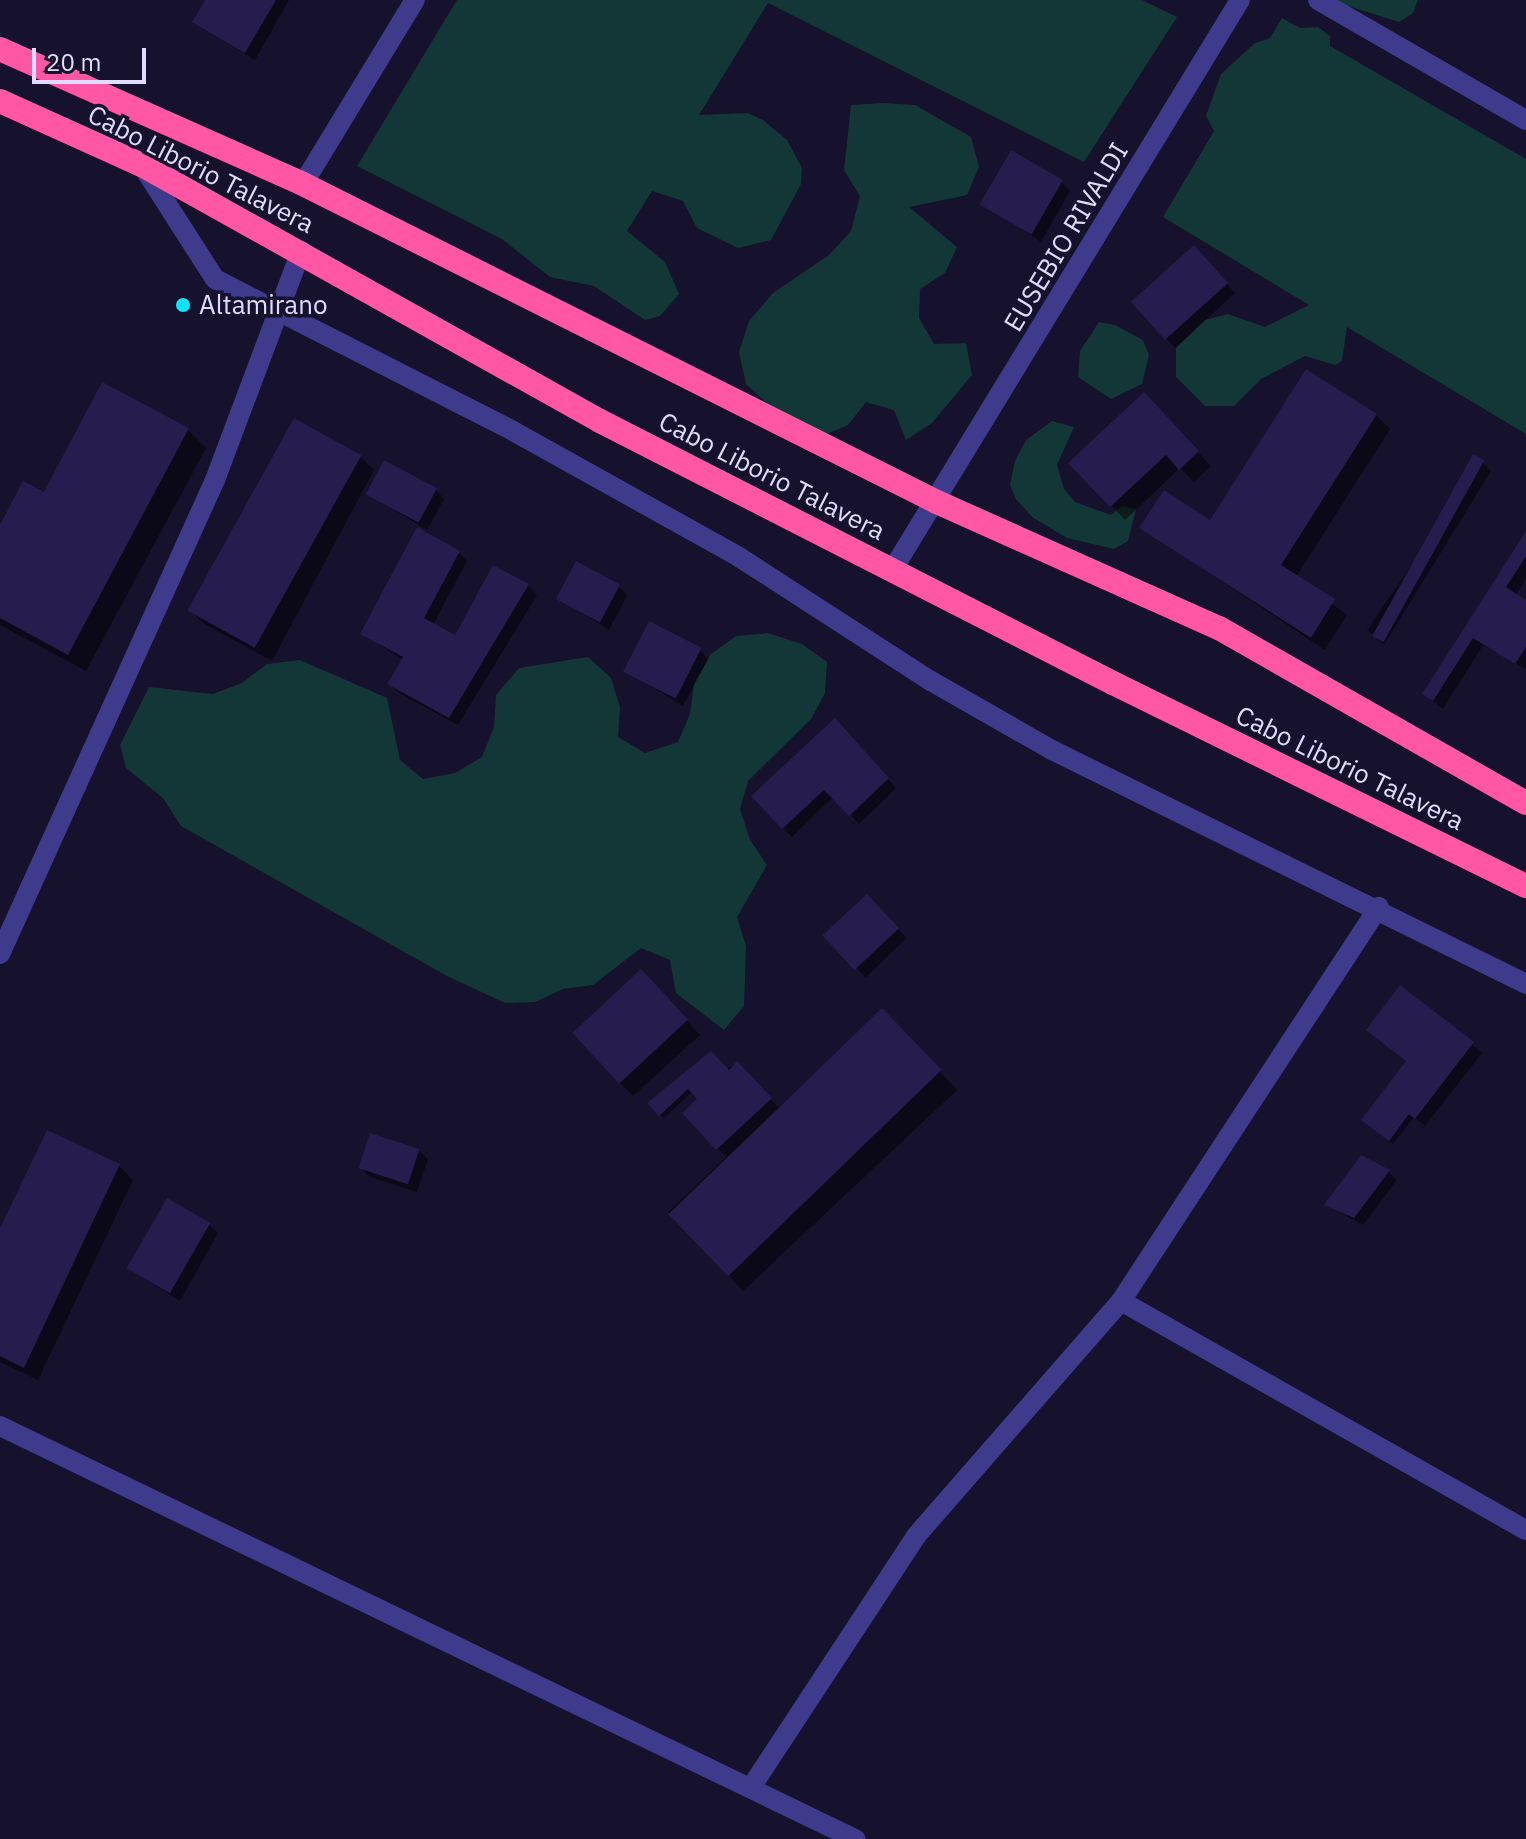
<!DOCTYPE html>
<html>
<head>
<meta charset="utf-8">
<style>
  body { margin:0 }
  #map { position:relative; width:1526px; height:1839px; overflow:hidden; background:#16112c; font-family:"IBM Plex Sans",sans-serif }
  div>[style] { position:absolute }
  .green>* { inset:0; background:#133736 }
  .shadow>* { inset:0; background:#0007; transform-origin:0 0 }
  .building>* { inset:0; background:#271c4e; transform-origin:0 0 }
  .minor>* { height:20px; margin:-10px; padding:0 10px; transform-origin:10px; border-radius:10px; background:#3e3b8c }
  .highway>* { height:24px; margin:-12px; padding:0 12px; transform-origin:12px; border-radius:12px; background:#ff57a6 }
  .dots>* { width:22px; height:22px; translate:-50% -50%; box-sizing:border-box; border:4px solid #16112c; border-radius:50% }
  span { translate:-50% -50%; white-space:nowrap; text-align:center; line-height:1.15; -webkit-text-stroke:7px #16112c; paint-order:stroke }
  .street-label { font-size:26px; color:#e0dcff }
  .poi-label { font-size:26px; color:#e0dcff }
  .left { translate:0 -50%; text-align:left }
  .scale { position:absolute; left:32px; top:48px; width:114px; height:36px; box-sizing:border-box; border:4px solid #e0dcff; border-top:0; padding-left:10px; font-size:24px; line-height:28px; white-space:nowrap; color:#e0dcff; -webkit-text-stroke:6px #16112c; paint-order:stroke }
</style>
</head>
<body>
<div id="map">
  <div class="green">
    <div style="clip-path:polygon(457px 0,1142px 0,1177px 17px,1084px 162px,768px 3px,699px 115px,748px 113px,763px 120px,787px 140px,802px 168px,801px 184px,771px 240px,738px 248px,697px 228px,683px 201px,652px 191px,627px 231px,665px 262px,679px 294px,660px 316px,645px 320px,594px 286px,550px 277px,502px 239px,357px 166px)"></div>
    <div style="clip-path:polygon(1329px 0,1418px 0,1413px 13px,1399px 22px)"></div>
    <div style="clip-path:polygon(1282px 18px,1300px 28px,1318px 27px,1330px 36px,1330px 46px,1526px 159px,1526px 434px,1347px 327px,1342px 361px,1335px 365px,1305px 356px,1261px 379px,1234px 406px,1205px 406px,1176px 377px,1176px 348px,1205px 320px,1228px 314px,1265px 327px,1309px 305px,1163px 217px,1214px 131px,1206px 116px,1221px 74px,1255px 43px,1270px 38px)"></div>
    <div style="clip-path:polygon(883px 103px,915px 105px,971px 137px,979px 167px,967px 195px,909px 207px,957px 247px,945px 273px,920px 289px,919px 318px,934px 344px,966px 343px,972px 375px,932px 423px,906px 440px,894px 410px,866px 402px,848px 425px,817px 438px,791px 425px,746px 384px,739px 352px,749px 321px,773px 293px,829px 255px,851px 231px,860px 196px,844px 170px,851px 105px)"></div>
    <div style="clip-path:polygon(1099px 322px,1115px 325px,1143px 340px,1149px 355px,1142px 384px,1111px 399px,1078px 377px,1080px 351px)"></div>
    <div style="clip-path:polygon(1052px 421px,1074px 427px,1057px 465px,1064px 489px,1075px 502px,1111px 515px,1122px 506px,1136px 509px,1128px 541px,1114px 549px,1067px 538px,1032px 517px,1016px 499px,1010px 485px,1015px 461px,1026px 440px)"></div>
    <div style="clip-path:polygon(768px 633px,802px 644px,827px 662px,825px 693px,811px 719px,748px 781px,740px 809px,750px 840px,767px 865px,737px 917px,746px 946px,744px 1006px,724px 1030px,676px 993px,670px 960px,641px 948px,593px 985px,563px 989px,535px 1002px,505px 1003px,447px 976px,181px 826px,163px 798px,126px 768px,120px 745px,149px 687px,213px 694px,242px 683px,267px 664px,300px 660px,387px 698px,400px 760px,423px 779px,455px 773px,482px 757px,494px 727px,496px 695px,519px 668px,588px 657px,611px 678px,620px 707px,618px 737px,645px 753px,678px 742px,690px 714px,694px 684px,711px 654px,736px 636px)"></div>
  </div>
  <div class="shadow">
    <div style="clip-path:polygon(207px 0,289px 0,255px 60px,195px 22px)"></div>
    <div style="clip-path:polygon(1061px 182px,1070px 191px,1041px 242px,982px 203px)"></div>
    <div style="clip-path:polygon(1202px 257px,1235px 293px,1175px 348px,1134px 302px)"></div>
    <div style="clip-path:polygon(1157px 408px,1211px 466px,1194px 482px,1180px 468px,1125px 520px,1071px 463px)"></div>
    <div style="clip-path:polygon(1376px 415px,1390px 429px,1296px 577px,1347px 615px,1325px 650px,1142px 528px,1211px 522px)"></div>
    <div style="clip-path:polygon(188px 430px,206px 448px,86px 671px,0 625px,0 529px,45px 495px)"></div>
    <div style="clip-path:polygon(361px 457px,374px 470px,272px 661px,206px 625px,192px 612px)"></div>
    <div style="clip-path:polygon(1482px 462px,1491px 471px,1384px 645px,1367px 630px)"></div>
    <div style="clip-path:polygon(436px 490px,444px 499px,427px 530px,368px 494px)"></div>
    <div style="clip-path:polygon(1526px 535px,1526px 579px,1516px 595px,1526px 602px,1526px 669px,1483px 645px,1443px 709px,1425px 694px)"></div>
    <div style="clip-path:polygon(458px 552px,467px 561px,433px 625px,456px 638px,528px 586px,537px 595px,458px 725px,399px 693px,390px 684px,403px 660px,362px 633px)"></div>
    <div style="clip-path:polygon(618px 586px,627px 595px,609px 630px,558px 598px)"></div>
    <div style="clip-path:polygon(700px 650px,708px 659px,683px 706px,625px 670px)"></div>
    <div style="clip-path:polygon(843px 729px,896px 788px,859px 824px,833px 797px,792px 837px,783px 828px)"></div>
    <div style="left:867px;top:897px;width:57px;height:57px;rotate:46deg"></div>
    <div style="clip-path:polygon(654px 985px,700px 1035px,633px 1096px,619px 1082px)"></div>
    <div style="clip-path:polygon(1400px 988px,1482px 1053px,1425px 1126px,1414px 1117px,1393px 1144px,1368px 1123px,1408px 1062px)"></div>
    <div style="clip-path:polygon(900px 1029px,957px 1090px,743px 1291px,668px 1212px,726px 1157px,684px 1114px,700px 1099px,693px 1091px,664px 1118px,650px 1104px,737px 1064px,779px 1108px)"></div>
    <div style="clip-path:polygon(48px 1132px,119px 1166px,133px 1180px,38px 1380px,0 1362px,0 1232px)"></div>
    <div style="clip-path:polygon(419px 1151px,428px 1159px,417px 1192px,370px 1177px,361px 1168px)"></div>
    <div style="clip-path:polygon(1388px 1172px,1397px 1180px,1363px 1225px,1327px 1205px)"></div>
    <div style="clip-path:polygon(209px 1224px,218px 1233px,180px 1301px,129px 1269px)"></div>
  </div>
  <div class="building">
    <div style="clip-path:polygon(205px 0,276px 0,245px 53px,192px 22px)"></div>
    <div style="left:1011px;top:150px;width:60px;height:63px;rotate:30deg"></div>
    <div style="left:1194px;top:245px;width:51px;height:85px;rotate:48deg"></div>
    <div style="clip-path:polygon(1306px 369px,1377px 414px,1281px 565px,1335px 599px,1311px 638px,1139px 528px,1164px 490px,1210px 520px)"></div>
    <div style="clip-path:polygon(102px 382px,189px 428px,68px 655px,0 618px,0 525px,23px 481px,44px 492px)"></div>
    <div style="clip-path:polygon(1144px 392px,1199px 451px,1179px 470px,1166px 455px,1110px 507px,1068px 463px)"></div>
    <div style="left:294px;top:418px;width:77px;height:220px;rotate:29deg"></div>
    <div style="left:1473px;top:454px;width:13px;height:208px;rotate:29deg"></div>
    <div style="left:384px;top:460px;width:60px;height:39px;rotate:28deg"></div>
    <div style="clip-path:polygon(417px 527px,460px 551px,424px 618px,455px 635px,493px 565px,529px 584px,449px 718px,387px 684px,403px 657px,360px 634px)"></div>
    <div style="clip-path:polygon(1526px 531px,1526px 556px,1506px 587px,1526px 600px,1526px 647px,1515px 664px,1473px 638px,1433px 701px,1422px 694px)"></div>
    <div style="left:576px;top:561px;width:50px;height:43px;rotate:28deg"></div>
    <div style="left:649px;top:621px;width:59px;height:57px;rotate:27deg"></div>
    <div style="clip-path:polygon(835px 718px,889px 778px,849px 816px,824px 790px,782px 829px,751px 796px)"></div>
    <div style="left:867px;top:894px;width:47px;height:61px;rotate:47deg"></div>
    <div style="left:641px;top:969px;width:69px;height:94px;rotate:47deg"></div>
    <div style="clip-path:polygon(1400px 985px,1474px 1042px,1415px 1119px,1409px 1114px,1389px 1141px,1361px 1120px,1406px 1061px,1366px 1030px)"></div>
    <div style="left:882px;top:1008px;width:86px;height:297px;rotate:46deg"></div>
    <div style="clip-path:polygon(711px 1051px,729px 1070px,737px 1061px,772px 1098px,716px 1150px,682px 1113px,697px 1099px,688px 1089px,659px 1116px,647px 1103px)"></div>
    <div style="clip-path:polygon(47px 1130px,120px 1164px,24px 1368px,0 1356px,0 1228px)"></div>
    <div style="left:370px;top:1133px;width:52px;height:37px;rotate:18deg"></div>
    <div style="clip-path:polygon(1361px 1155px,1390px 1170px,1354px 1218px,1324px 1205px)"></div>
    <div style="left:167px;top:1198px;width:50px;height:81px;rotate:30deg"></div>
  </div>
  <div class="minor">
    <div style="left:1318px;top:0;width:240px;rotate:30deg"></div>
    <div style="left:142px;top:165px;width:135px;rotate:57.4deg"></div>
    <div style="left:215px;top:279px;width:335px;rotate:27deg"></div>
    <div style="left:513px;top:431px;width:259px;rotate:29.1deg"></div>
    <div style="left:739px;top:557px;width:229px;rotate:32.9deg"></div>
    <div style="left:931px;top:681px;width:139px;rotate:29.7deg"></div>
    <div style="left:1052px;top:750px;width:529px;rotate:26.27deg"></div>
    <div style="left:303px;top:184px;width:215px;rotate:-58.7deg"></div>
    <div style="left:893px;top:569px;width:666px;rotate:-58.62deg"></div>
    <div style="left:0;top:954px;width:520px;rotate:-65.6deg"></div>
    <div style="left:215px;top:480px;width:245px;rotate:-69.4deg"></div>
    <div style="left:1121px;top:1301px;width:465px;rotate:29.5deg"></div>
    <div style="left:0;top:1426px;width:950px;rotate:25.78deg"></div>
    <div style="left:752px;top:1786px;width:299px;rotate:-56.7deg"></div>
    <div style="left:916px;top:1536px;width:312px;rotate:-48.9deg"></div>
    <div style="left:1121px;top:1301px;width:471px;rotate:-56.8deg"></div>
  </div>
  <div class="highway">
    <div style="left:0;top:49px;width:332px;rotate:24deg"></div>
    <div style="left:303px;top:184px;width:709px;rotate:26.64deg"></div>
    <div style="left:937px;top:502px;width:309px;rotate:24.1deg"></div>
    <div style="left:1219px;top:628px;width:353px;rotate:29.7deg"></div>
    <div style="left:0;top:101px;width:156px;rotate:24.3deg"></div>
    <div style="left:142px;top:165px;width:525px;rotate:29.2deg"></div>
    <div style="left:600px;top:421px;width:576px;rotate:27.05deg"></div>
    <div style="left:1113px;top:683px;width:460px;rotate:26.2deg"></div>
  </div>
  <div class="dots">
    <div style="left:183px;top:305px;background:#08e5ff"></div>
  </div>
  <div class="street-label">
    <span style="left:201px;top:169px;rotate:27deg">Cabo Liborio Talavera</span>
    <span style="left:1066px;top:237px;rotate:-59deg">EUSEBIO RIVALDI</span>
    <span style="left:772px;top:476px;rotate:27deg">Cabo Liborio Talavera</span>
    <span style="left:1350px;top:768px;rotate:26deg">Cabo Liborio Talavera</span>
  </div>
  <div class="poi-label">
    <span class="left" style="left:199px;top:305px">Altamirano</span>
  </div>
  <div class="scale">20 m</div>
</div>
</body>
</html>
